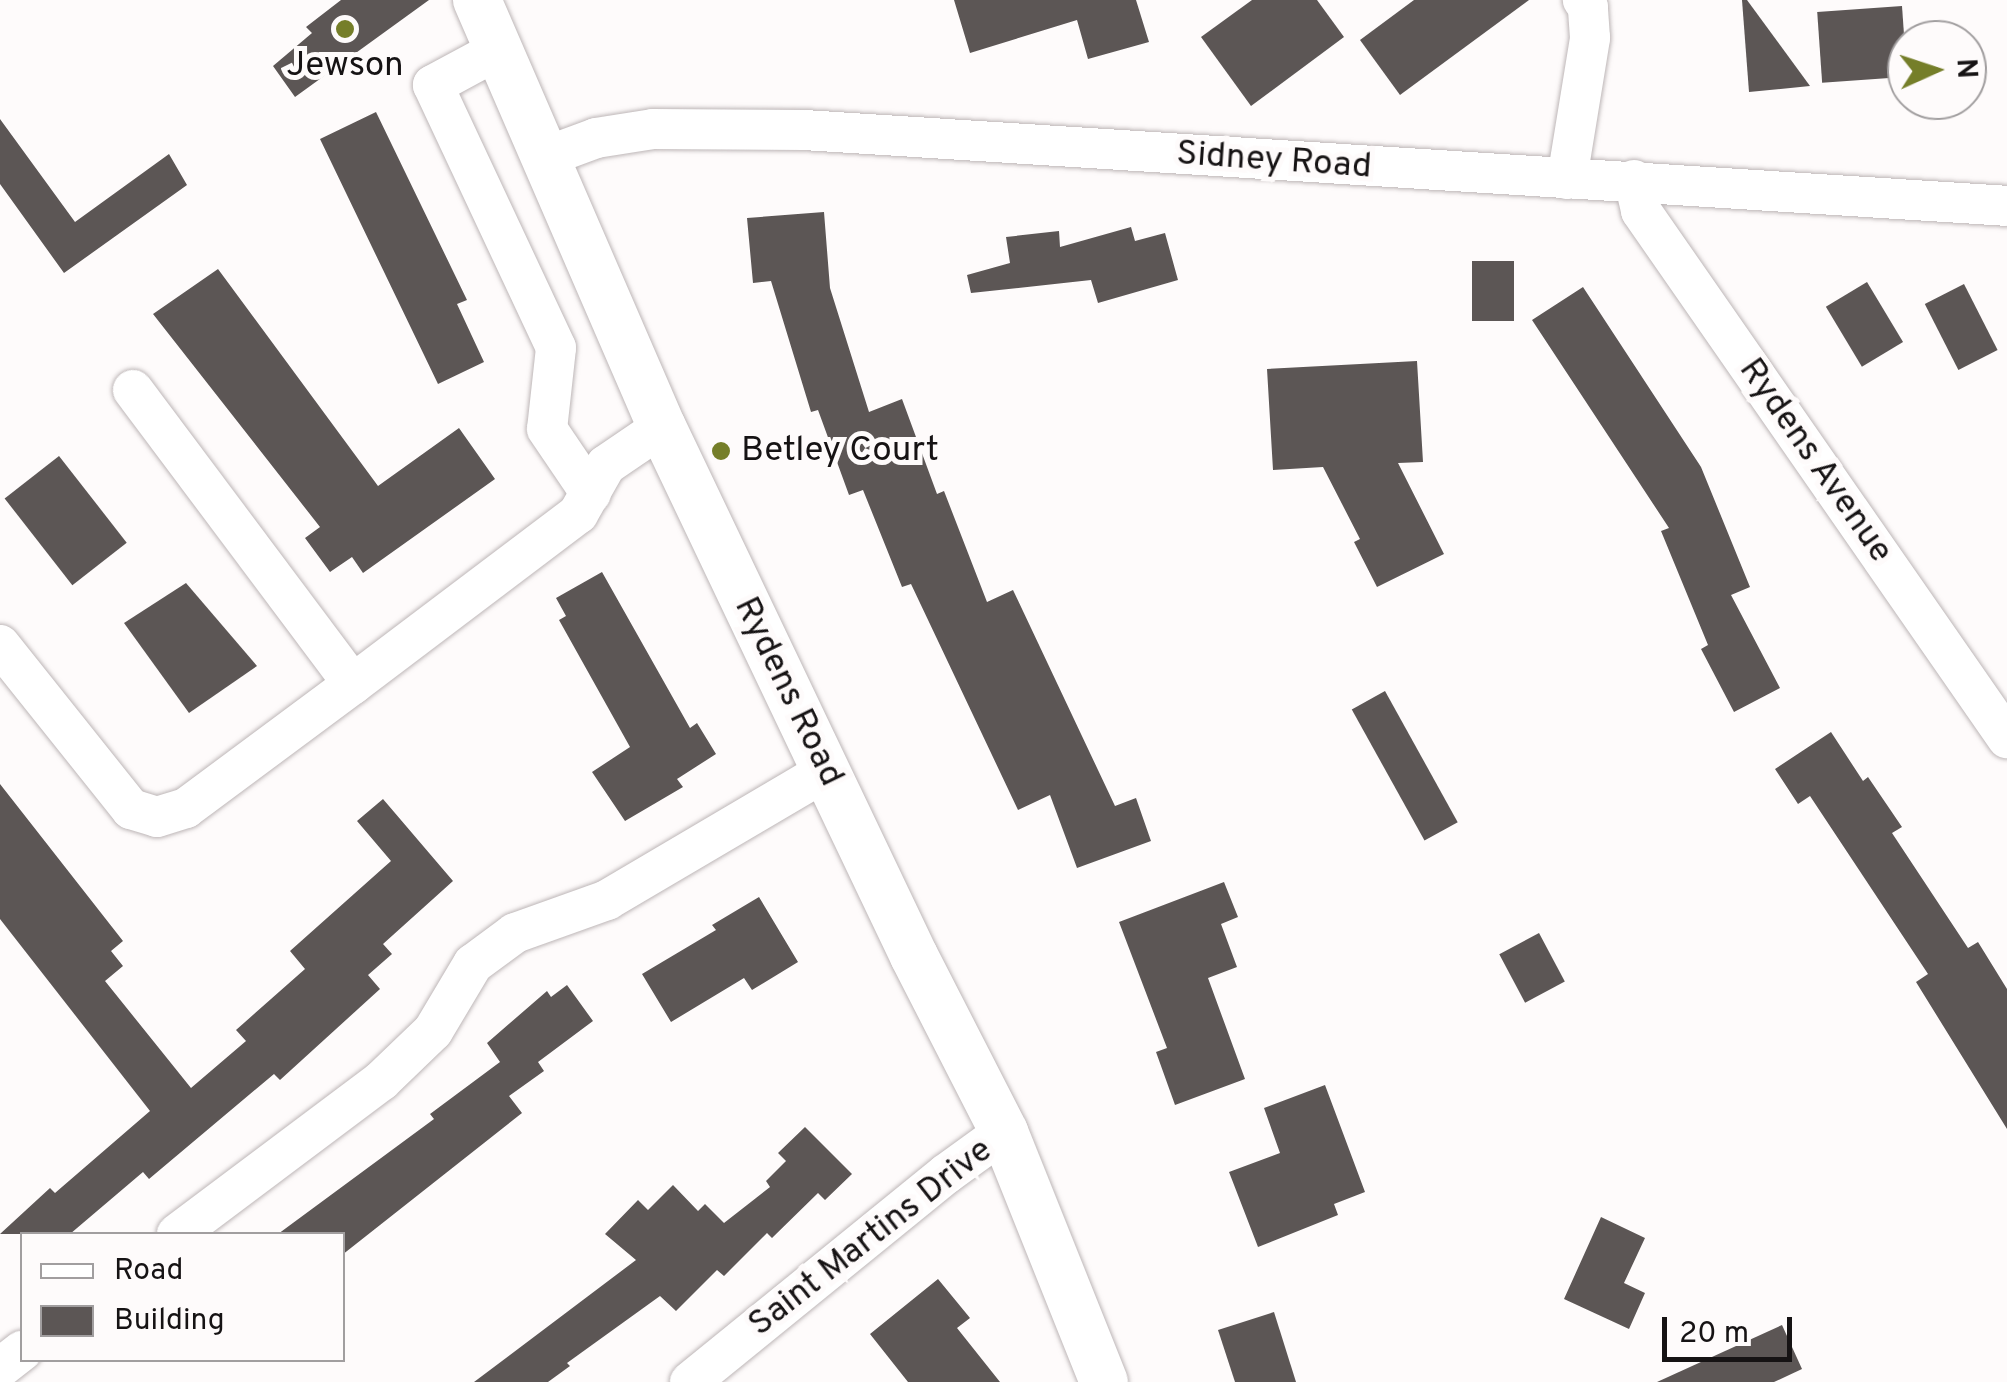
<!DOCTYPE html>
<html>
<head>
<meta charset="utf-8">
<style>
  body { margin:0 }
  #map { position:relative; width:2007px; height:1382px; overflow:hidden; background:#fefbfb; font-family:Overpass,sans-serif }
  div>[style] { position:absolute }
  .building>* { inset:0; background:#5c5655; transform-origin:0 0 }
  .roads { filter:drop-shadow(0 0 2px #bdb6b7) drop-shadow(0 0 2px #bdb6b7) }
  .minor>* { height:40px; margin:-20px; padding:0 20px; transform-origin:20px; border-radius:20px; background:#fff }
  .tertiary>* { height:48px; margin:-24px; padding:0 24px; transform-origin:24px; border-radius:24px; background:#fff }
  .dots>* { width:28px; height:28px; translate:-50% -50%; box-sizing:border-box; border:5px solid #fefbfb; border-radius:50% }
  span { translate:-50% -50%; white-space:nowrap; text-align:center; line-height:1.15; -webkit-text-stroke:10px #fefbfb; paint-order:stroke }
  .poi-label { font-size:35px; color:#161314 }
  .left { translate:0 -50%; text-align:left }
  .street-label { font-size:35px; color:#161314 }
  .legend { position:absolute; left:20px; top:1232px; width:325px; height:130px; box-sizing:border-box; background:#fefbfb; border:2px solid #a19e9f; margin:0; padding:12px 18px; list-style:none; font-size:30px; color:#161314 }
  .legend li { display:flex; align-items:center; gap:20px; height:50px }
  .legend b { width:50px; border:2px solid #a19e9f }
  .north { position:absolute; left:1887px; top:20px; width:100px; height:100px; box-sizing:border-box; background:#fefbfb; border:2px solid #a19e9f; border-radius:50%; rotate:87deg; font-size:28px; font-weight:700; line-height:40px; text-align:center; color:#161314 }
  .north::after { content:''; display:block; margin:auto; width:35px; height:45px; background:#757e29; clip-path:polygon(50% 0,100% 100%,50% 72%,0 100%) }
  .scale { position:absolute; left:1662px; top:1317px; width:130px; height:45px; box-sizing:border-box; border:5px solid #161314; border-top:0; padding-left:12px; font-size:30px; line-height:35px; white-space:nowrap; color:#161314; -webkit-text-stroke:8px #fefbfb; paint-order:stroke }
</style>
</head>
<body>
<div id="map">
  <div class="building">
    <div style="clip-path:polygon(341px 0,429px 0,295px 97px,273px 66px,312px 33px,306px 27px)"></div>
    <div style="clip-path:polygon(954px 0,1136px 0,1149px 42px,1088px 59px,1077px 20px,970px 53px)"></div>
    <div style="clip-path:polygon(1252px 0,1317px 0,1344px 37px,1251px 106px,1201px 37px)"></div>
    <div style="clip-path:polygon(1414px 0,1529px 0,1400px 95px,1360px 40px)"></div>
    <div style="clip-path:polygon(1742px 0,1747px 0,1810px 86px,1749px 92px)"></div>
    <div style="left:1902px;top:6px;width:71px;height:85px;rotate:86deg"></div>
    <div style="clip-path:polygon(376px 112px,467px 300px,457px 304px,484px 362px,438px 384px,320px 139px)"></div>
    <div style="clip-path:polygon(0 119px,75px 222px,169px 154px,187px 185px,64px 273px,0 184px)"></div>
    <div style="clip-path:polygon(824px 212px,830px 288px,869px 412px,902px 399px,937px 494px,944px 491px,987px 602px,1013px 590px,1115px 806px,1136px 798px,1151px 841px,1077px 868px,1050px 795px,1018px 810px,911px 584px,902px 587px,863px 490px,849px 495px,818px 410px,811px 412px,771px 281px,753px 283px,747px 218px)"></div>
    <div style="clip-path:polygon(1131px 227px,1135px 241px,1165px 233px,1178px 280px,1098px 303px,1091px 280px,971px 293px,967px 275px,1010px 263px,1006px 237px,1059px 231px,1060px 247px)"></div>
    <div style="left:1472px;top:261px;width:42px;height:60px"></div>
    <div style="clip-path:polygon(218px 269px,378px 486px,459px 428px,495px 479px,363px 573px,352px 557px,330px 572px,305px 538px,320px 527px,153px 314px)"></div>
    <div style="left:1867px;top:282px;width:70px;height:48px;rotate:59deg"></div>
    <div style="left:1964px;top:284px;width:74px;height:44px;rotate:63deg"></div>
    <div style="clip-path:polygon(1583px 287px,1701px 467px,1750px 587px,1731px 595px,1780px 688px,1734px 712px,1701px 649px,1708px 645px,1661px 531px,1669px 528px,1532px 320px)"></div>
    <div style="clip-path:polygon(1417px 361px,1423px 462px,1398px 463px,1444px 554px,1377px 587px,1354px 542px,1360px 539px,1323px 467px,1273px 470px,1267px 369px)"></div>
    <div style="left:59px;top:456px;width:110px;height:69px;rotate:52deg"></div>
    <div style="clip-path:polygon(602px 572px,690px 728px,697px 723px,716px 754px,677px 779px,683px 787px,625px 821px,592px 772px,630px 747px,559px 620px,566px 616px,556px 598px)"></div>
    <div style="clip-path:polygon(186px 583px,257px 666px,189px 713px,124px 623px)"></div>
    <div style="left:1385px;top:691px;width:150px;height:38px;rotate:61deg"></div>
    <div style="clip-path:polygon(1831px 732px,1863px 781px,1868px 777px,1902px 827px,1892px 833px,1968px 948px,1978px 942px,2007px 989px,2007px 1129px,1916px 982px,1928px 974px,1810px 796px,1798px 804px,1775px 769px)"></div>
    <div style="clip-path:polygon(0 784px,123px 941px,111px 951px,123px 966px,105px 981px,191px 1088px,246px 1041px,236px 1030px,305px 969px,290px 951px,391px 861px,357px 821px,383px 799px,453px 881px,383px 944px,392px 954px,368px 975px,380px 989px,280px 1080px,274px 1074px,149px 1179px,143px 1172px,70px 1234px,0 1234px,50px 1188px,55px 1193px,150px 1111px,0 919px)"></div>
    <div style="clip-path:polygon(1224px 882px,1238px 917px,1221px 924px,1237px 967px,1208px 978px,1245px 1079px,1175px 1105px,1156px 1052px,1167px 1048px,1119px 922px)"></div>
    <div style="clip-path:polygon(759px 897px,798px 962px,752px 990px,744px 978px,671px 1022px,642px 974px,716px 930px,712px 925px)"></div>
    <div style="left:1539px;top:933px;width:55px;height:45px;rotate:62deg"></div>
    <div style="clip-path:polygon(567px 985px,593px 1021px,538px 1062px,544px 1071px,509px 1096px,522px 1113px,342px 1255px,342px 1234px,278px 1234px,434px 1119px,430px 1114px,500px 1062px,487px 1043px,547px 991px,551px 997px)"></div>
    <div style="clip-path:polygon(1325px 1085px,1365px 1192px,1334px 1204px,1338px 1215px,1258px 1247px,1229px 1172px,1280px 1153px,1264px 1108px)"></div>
    <div style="clip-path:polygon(805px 1127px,852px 1174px,825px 1200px,818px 1193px,772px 1238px,767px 1233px,724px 1276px,717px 1270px,676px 1311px,660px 1296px,567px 1363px,570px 1366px,548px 1382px,474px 1382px,636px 1260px,605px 1234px,638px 1200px,648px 1210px,673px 1185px,698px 1211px,705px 1204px,724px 1223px,770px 1187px,766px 1181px,786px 1161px,778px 1153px)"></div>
    <div style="clip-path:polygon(1601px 1217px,1645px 1238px,1624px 1283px,1645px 1293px,1629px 1329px,1564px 1299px)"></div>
    <div style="clip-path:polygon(938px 1279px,970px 1318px,957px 1328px,1000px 1382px,908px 1382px,870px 1334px)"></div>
    <div style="clip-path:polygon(1274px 1312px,1296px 1382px,1235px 1382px,1218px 1330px)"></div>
    <div style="clip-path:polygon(1782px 1325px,1802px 1369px,1774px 1382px,1657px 1382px)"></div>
  </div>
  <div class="roads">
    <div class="minor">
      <div style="left:498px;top:50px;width:74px;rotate:151.7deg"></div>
      <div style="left:433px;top:85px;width:290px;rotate:64.9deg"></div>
      <div style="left:556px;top:348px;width:81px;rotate:96.3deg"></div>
      <div style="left:547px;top:429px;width:78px;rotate:55.9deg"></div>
      <div style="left:545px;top:157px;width:54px;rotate:-20.4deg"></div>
      <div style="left:596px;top:138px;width:58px;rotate:-9deg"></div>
      <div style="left:653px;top:129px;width:151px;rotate:0.4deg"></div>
      <div style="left:804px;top:130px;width:1205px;rotate:3.61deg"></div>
      <div style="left:1567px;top:179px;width:143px;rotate:-80.7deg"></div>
      <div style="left:1590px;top:38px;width:31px;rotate:-94deg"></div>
      <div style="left:1588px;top:7px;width:9px;rotate:-126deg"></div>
      <div style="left:1634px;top:180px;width:32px;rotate:77deg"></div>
      <div style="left:1641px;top:211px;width:642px;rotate:55.22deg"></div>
      <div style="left:133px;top:390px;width:367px;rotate:53.2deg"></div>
      <div style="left:353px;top:684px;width:282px;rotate:-37.1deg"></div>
      <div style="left:578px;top:514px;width:56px;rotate:-60.3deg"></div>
      <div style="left:606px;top:465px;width:68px;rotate:-34.2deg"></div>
      <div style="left:0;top:645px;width:210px;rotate:51.4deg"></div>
      <div style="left:131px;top:809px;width:27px;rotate:17deg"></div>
      <div style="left:157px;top:817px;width:30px;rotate:-17deg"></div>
      <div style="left:186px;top:808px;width:208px;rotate:-36.6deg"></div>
      <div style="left:177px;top:1234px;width:255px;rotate:-36.9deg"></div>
      <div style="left:381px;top:1081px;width:72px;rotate:-43.9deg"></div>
      <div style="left:433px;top:1031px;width:78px;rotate:-59.2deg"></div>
      <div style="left:473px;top:964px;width:52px;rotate:-36.4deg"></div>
      <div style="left:515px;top:933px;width:98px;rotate:-19.7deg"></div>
      <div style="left:607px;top:900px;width:254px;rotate:-30.5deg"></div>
      <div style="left:0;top:1368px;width:28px;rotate:-38deg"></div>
      <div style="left:690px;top:1382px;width:330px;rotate:-39.1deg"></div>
      <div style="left:946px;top:1174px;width:72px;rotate:-35.9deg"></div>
    </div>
    <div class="tertiary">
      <div style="left:477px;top:0;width:465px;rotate:66.6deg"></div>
      <div style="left:662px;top:427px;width:586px;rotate:64.53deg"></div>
      <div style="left:914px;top:956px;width:198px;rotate:62.9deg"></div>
      <div style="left:1004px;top:1132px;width:269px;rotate:68.2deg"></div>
    </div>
  </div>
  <div class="dots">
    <div style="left:345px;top:29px;background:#757e29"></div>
    <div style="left:721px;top:451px;background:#757e29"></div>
  </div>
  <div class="poi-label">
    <span style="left:345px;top:66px">Jewson</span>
    <span class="left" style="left:741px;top:451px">Betley Court</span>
  </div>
  <div class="street-label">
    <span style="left:1274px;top:161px;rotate:4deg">Sidney Road</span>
    <span style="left:1815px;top:461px;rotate:55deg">Rydens Avenue</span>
    <span style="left:788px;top:692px;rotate:64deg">Rydens Road</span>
    <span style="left:871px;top:1238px;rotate:-38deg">Saint Martins Drive</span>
  </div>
  <ul class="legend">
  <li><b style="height:12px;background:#fff"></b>Road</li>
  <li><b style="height:28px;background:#5c5655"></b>Building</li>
  </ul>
  <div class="north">N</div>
  <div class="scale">20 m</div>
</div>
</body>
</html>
